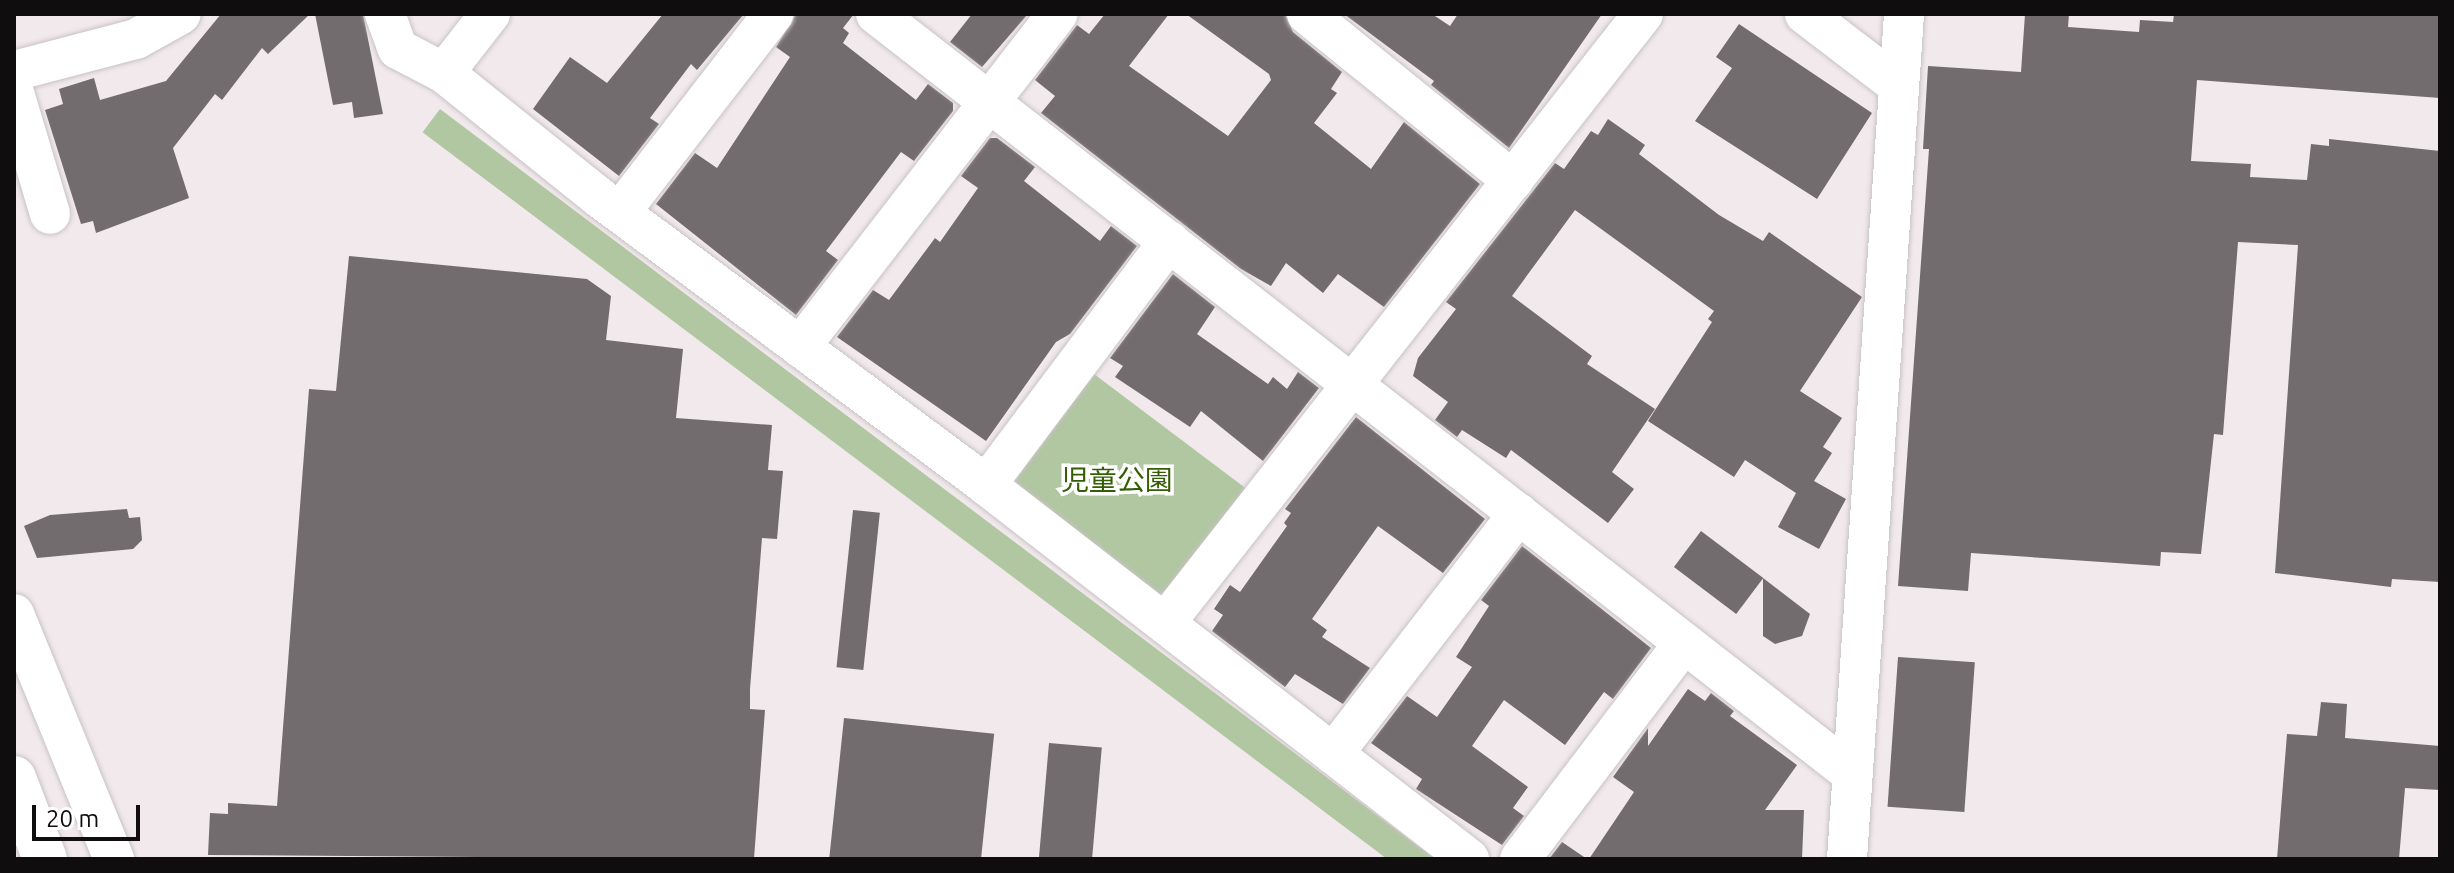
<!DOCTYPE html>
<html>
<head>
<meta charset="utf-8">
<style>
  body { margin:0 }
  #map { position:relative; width:2454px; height:873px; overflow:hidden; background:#f1e9ec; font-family:Ubuntu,"Noto Sans JP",sans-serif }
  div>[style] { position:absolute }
  .green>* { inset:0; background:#b0c7a1; transform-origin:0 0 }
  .building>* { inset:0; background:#736c6e; transform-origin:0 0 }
  .roads { filter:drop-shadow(0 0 2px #c9c2c4) drop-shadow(0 0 2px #c9c2c4) }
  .minor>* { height:40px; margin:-20px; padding:0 20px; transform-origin:20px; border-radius:20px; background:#fff }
  .highway>* { height:44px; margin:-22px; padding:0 22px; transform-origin:22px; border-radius:22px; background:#fff }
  span { translate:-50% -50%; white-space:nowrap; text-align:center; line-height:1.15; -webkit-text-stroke:7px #fff; paint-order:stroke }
  .park-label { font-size:28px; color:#345e03 }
  .frame { position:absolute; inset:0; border:16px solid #0f0d0e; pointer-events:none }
  .scale { position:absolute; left:32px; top:805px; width:108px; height:36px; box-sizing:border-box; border:4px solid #0f0d0e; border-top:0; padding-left:10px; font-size:24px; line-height:28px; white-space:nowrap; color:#0f0d0e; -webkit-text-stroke:6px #fff; paint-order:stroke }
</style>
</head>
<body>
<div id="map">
  <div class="green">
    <div style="left:440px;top:109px;width:1242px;height:29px;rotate:37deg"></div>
    <div style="clip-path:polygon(1086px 368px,1248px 490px,1168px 594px,1151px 593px,1013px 492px,1009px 475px)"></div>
  </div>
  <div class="building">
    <div style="clip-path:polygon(221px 14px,310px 14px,268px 54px,262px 48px,222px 100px,215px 94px,173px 148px,189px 198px,96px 233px,93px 221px,81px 224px,45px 110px,63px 104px,59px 89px,94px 78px,100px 100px,166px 81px)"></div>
    <div style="clip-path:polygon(315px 14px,363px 14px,383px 114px,354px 118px,352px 102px,333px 105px)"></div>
    <div style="clip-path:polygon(663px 14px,744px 14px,697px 70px,691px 64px,650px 118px,659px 124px,619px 176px,533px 109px,570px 57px,607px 83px)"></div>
    <div style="clip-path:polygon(796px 14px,854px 14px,843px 28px,849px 33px,843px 43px,916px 100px,928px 84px,953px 103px,953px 111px,914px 161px,901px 152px,826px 251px,838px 260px,796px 315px,656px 204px,695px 153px,717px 168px,790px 57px,776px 47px)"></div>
    <div style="clip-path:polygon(972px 14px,1028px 14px,982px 67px,950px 42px)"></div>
    <div style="clip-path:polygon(1105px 14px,1169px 14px,1129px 66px,1228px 136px,1271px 80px,1269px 74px,1186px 14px,1285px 14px,1293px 32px,1342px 72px,1331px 89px,1337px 93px,1314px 123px,1371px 169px,1404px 122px,1480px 184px,1384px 307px,1338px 274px,1323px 293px,1286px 263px,1271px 286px,1241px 269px,1041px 113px,1055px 96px,1035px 80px,1077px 25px,1089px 34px)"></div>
    <div style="clip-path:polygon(1344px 14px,1432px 14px,1450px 26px,1458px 14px,1602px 14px,1509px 148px,1431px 85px,1434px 81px)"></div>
    <div style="clip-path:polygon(2025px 14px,2069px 14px,2068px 27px,2139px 32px,2140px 20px,2173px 22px,2174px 14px,2440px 14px,2440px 98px,2197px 80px,2191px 161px,2251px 164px,2250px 177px,2307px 180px,2311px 144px,2329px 146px,2329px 139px,2440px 151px,2440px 582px,2392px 579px,2391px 587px,2275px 573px,2298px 245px,2238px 242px,2223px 435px,2214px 434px,2201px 554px,2161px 552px,2160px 566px,1971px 553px,1968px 591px,1898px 586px,1929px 149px,1923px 149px,1928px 66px,2021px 72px)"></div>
    <div style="clip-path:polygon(1739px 24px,1872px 113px,1817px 199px,1695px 121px,1732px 68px,1716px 57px)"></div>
    <div style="clip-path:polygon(1608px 119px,1645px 145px,1639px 154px,1719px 215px,1763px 241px,1769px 232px,1862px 297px,1800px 391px,1842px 418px,1823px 447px,1832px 453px,1814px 481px,1846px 499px,1819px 549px,1778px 527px,1796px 493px,1745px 460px,1734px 477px,1648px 421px,1712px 322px,1708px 319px,1714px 311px,1575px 210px,1512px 296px,1592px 356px,1587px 364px,1655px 409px,1612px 472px,1634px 489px,1608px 523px,1511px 450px,1506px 458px,1462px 430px,1457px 437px,1435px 420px,1448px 402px,1413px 376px,1418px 358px,1456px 309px,1446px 302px,1555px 163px,1564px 169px,1591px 131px,1598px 135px)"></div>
    <div style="clip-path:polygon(990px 138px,997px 138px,1035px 167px,1024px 181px,1100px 241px,1111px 226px,1137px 246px,1070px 334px,1056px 342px,986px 441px,837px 337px,873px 290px,889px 300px,935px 238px,940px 242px,978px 188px,961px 176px)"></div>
    <div style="clip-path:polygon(349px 256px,587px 279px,611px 296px,606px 340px,683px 349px,676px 418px,772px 425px,768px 470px,783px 471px,777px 539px,762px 538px,750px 689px,750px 709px,765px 710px,754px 859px,208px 855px,210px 813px,228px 814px,228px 803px,277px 806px,309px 389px,336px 391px)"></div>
    <div style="clip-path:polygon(1173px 274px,1215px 307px,1197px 334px,1268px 384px,1273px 377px,1287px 389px,1298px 372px,1319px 388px,1263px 461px,1201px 411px,1190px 427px,1115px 377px,1123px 366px,1110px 358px)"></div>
    <div style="clip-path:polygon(1356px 417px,1485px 519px,1443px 573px,1378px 526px,1312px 619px,1327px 630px,1322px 637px,1370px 668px,1343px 704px,1295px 674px,1285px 687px,1212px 631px,1223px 615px,1214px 609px,1230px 585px,1240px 592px,1287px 526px,1284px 523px,1291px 513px,1285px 509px)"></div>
    <div style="clip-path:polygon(127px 509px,129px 518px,140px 517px,142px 540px,133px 549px,37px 558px,24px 526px,50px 515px)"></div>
    <div style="left:853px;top:510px;width:27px;height:158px;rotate:6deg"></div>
    <div style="left:1701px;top:531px;width:78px;height:45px;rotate:37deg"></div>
    <div style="clip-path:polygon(1522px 546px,1651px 648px,1613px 699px,1604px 692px,1565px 745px,1504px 700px,1472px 746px,1528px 787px,1513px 808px,1524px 816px,1502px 845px,1416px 789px,1422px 779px,1371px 743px,1407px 696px,1437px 717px,1472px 667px,1456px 657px,1489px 606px,1481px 600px)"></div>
    <div style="clip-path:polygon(1763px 578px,1810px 614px,1802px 636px,1775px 644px,1763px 636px)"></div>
    <div style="left:1898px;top:657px;width:77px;height:150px;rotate:4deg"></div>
    <div style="clip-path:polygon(1688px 689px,1705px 701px,1711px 693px,1734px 711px,1730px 716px,1797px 765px,1765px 810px,1804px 810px,1802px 859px,1589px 859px,1634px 792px,1613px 777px,1648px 728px,1648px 746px)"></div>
    <div style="clip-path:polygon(2321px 702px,2347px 704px,2345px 738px,2440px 746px,2440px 790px,2405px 788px,2399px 859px,2277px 859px,2287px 734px,2317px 736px)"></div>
    <div style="left:844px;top:718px;width:151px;height:142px;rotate:6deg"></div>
    <div style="left:1049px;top:743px;width:53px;height:117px;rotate:5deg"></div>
    <div style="clip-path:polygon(1562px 842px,1587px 859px,1549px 859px)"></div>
  </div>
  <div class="roads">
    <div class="minor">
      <div style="left:385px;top:14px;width:37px;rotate:70deg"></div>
      <div style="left:398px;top:49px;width:52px;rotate:27.6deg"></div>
      <div style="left:444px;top:73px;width:200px;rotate:38.7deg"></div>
      <div style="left:600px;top:198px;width:481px;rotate:36.6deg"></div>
      <div style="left:986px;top:485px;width:611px;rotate:37.75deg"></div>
      <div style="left:876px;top:14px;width:1234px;rotate:37.89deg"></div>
      <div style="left:1307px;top:14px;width:265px;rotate:39deg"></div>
      <div style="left:1805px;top:14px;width:117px;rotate:37.4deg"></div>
      <div style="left:14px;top:71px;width:126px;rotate:-14.7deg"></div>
      <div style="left:136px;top:39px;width:51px;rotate:-29.1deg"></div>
      <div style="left:444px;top:73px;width:75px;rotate:-52.1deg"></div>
      <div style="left:14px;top:93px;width:126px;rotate:73.4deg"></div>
      <div style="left:621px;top:211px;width:249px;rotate:-52.3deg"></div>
      <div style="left:800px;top:347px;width:421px;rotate:-52.3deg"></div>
      <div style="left:986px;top:485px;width:305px;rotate:-53.1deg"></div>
      <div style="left:14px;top:614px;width:265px;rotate:67.8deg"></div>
      <div style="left:1165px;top:623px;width:774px;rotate:-51.87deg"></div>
      <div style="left:1333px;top:754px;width:304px;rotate:-52.3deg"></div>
      <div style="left:1520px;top:859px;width:270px;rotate:-52.8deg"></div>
      <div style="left:1847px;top:859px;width:847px;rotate:-86.14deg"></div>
    </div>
    <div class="highway">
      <div style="left:14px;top:778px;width:87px;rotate:69.1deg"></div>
    </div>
  </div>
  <div class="park-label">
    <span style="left:1117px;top:480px">児童公園</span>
  </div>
  <div class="frame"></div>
  <div class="scale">20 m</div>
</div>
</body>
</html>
